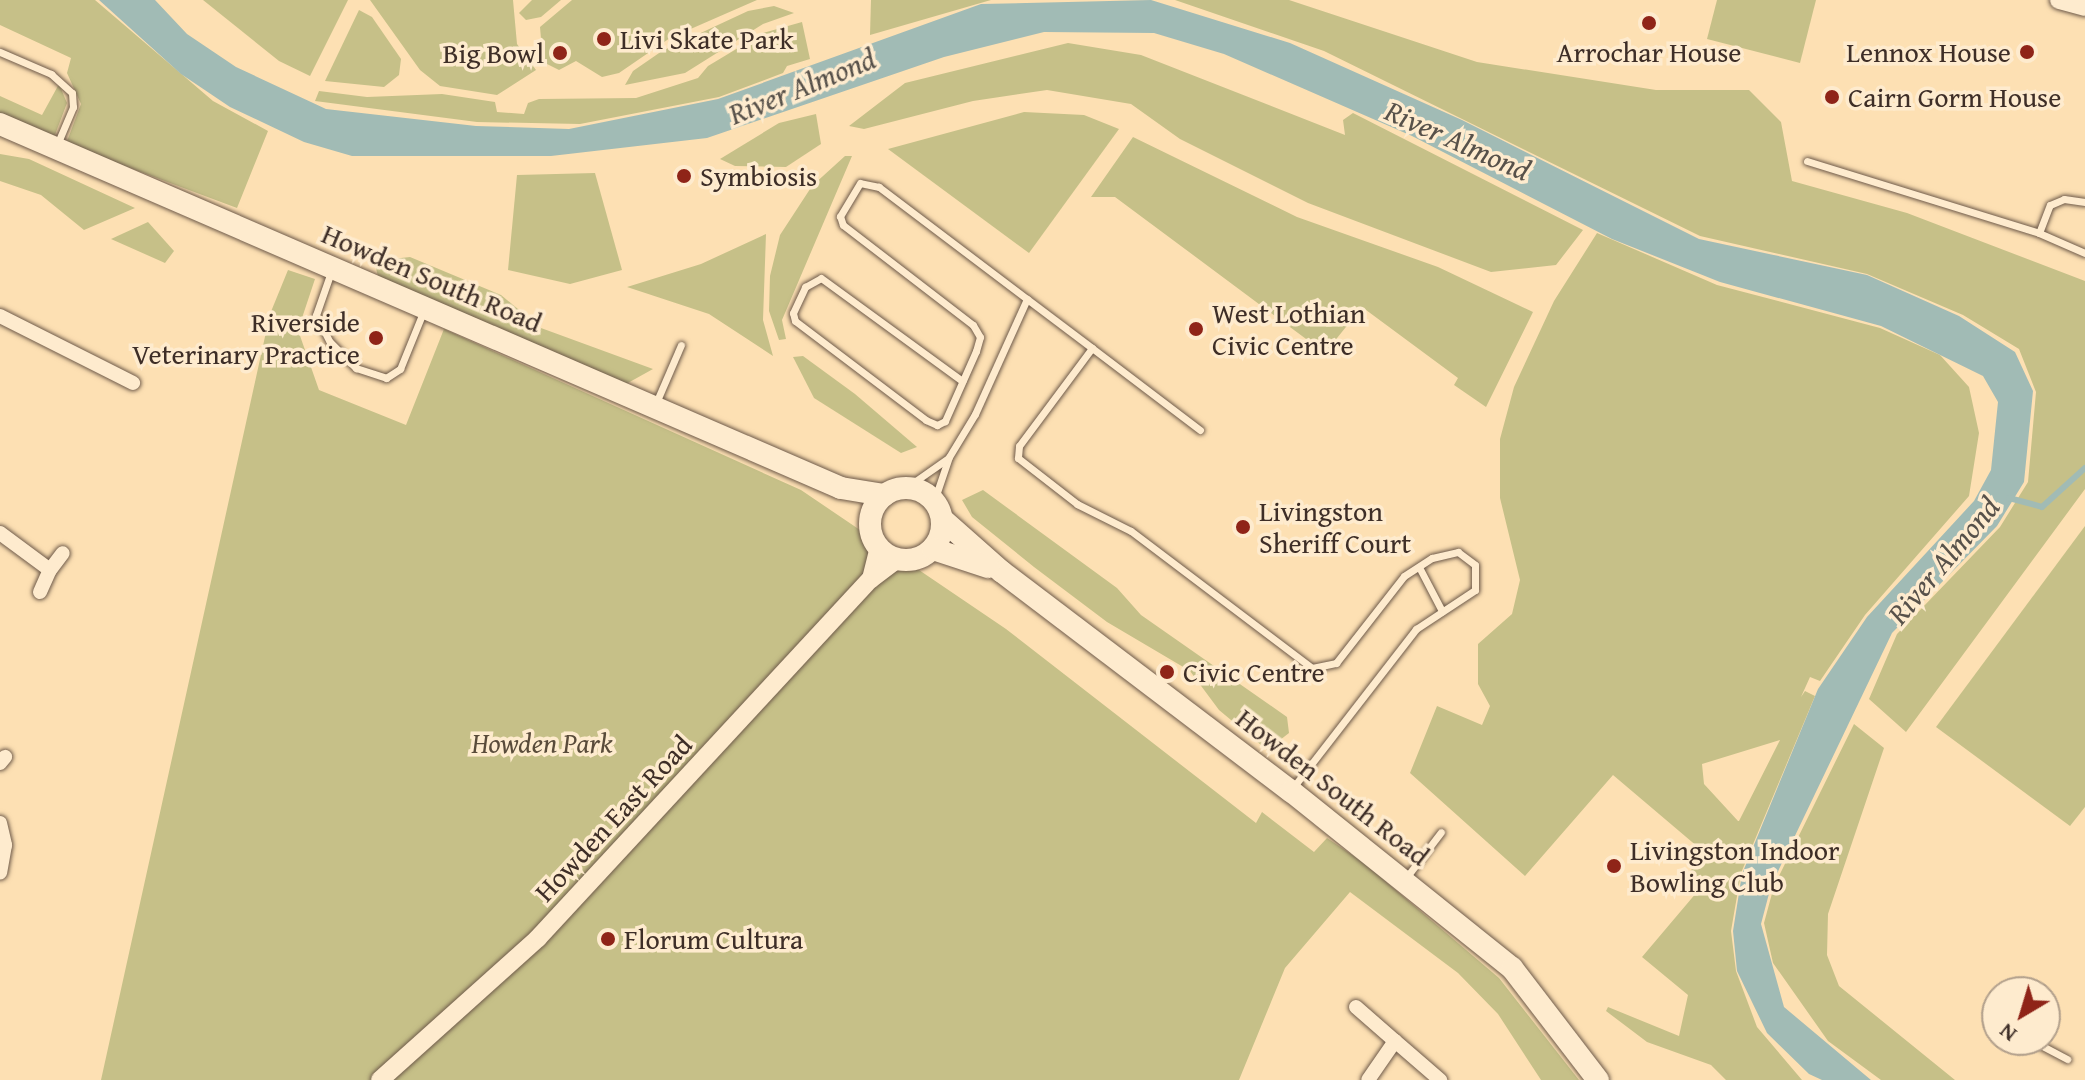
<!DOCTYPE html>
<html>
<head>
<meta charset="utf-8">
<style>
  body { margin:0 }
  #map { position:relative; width:2085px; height:1080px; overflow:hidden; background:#fde0b3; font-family:"Gentium Book Plus",serif }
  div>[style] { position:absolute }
  .green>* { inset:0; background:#c6c088 }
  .water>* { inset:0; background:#a1bbb5 }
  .stream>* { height:6px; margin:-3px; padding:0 3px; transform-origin:3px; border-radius:3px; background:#a1bbb5 }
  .roads { filter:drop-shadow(0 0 2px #6e5a4a) drop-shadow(0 0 2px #6e5a4a) }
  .service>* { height:7px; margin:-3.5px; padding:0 3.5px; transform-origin:3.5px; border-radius:3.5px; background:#feebce }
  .minor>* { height:14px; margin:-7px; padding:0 7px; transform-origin:7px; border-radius:7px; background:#feebce }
  .tertiary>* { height:18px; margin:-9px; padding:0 9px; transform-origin:9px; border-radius:9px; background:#feebce }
  .secondary>* { height:22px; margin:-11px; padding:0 11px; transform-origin:11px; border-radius:11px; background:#feebce }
  .secondary>.ring { margin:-11px; padding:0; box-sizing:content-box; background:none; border:22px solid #feebce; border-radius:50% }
  .dots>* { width:22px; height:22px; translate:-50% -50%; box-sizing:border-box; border:4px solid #feebce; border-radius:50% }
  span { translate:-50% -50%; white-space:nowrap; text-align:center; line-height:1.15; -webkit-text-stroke:7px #feebce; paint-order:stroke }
  .poi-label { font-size:28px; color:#3e2e27 }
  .left { translate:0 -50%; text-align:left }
  .right { translate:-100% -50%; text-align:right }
  .street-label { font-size:28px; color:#3e2e27 }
  .park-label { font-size:28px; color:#594b3a; font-style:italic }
  .water-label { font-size:30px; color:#57514a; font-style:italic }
  .north { position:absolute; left:1981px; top:976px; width:80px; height:80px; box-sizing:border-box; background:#feebce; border:2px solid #b19f8b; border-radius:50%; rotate:218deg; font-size:22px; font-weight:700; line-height:32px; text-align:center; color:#3e2e27 }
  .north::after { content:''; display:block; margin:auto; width:28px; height:36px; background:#8f2418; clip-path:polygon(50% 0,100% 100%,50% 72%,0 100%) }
</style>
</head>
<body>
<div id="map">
  <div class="green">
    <div style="clip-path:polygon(0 0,95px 0,213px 101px,268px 131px,237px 208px,66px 144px,81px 104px,67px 73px,71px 58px,0 25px)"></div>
    <div style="clip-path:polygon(203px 0,348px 0,310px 76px,279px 61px)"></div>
    <div style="clip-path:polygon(370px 0,513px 0,517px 44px,536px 70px,497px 95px,440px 86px,420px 70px)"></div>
    <div style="clip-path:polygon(532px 0,561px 0,541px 17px,526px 20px,519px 13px)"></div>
    <div style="clip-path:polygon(572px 0,757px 0,670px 38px,619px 73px,602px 77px,576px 61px,559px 70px,543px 62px,540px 27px)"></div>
    <div style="clip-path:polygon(871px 0,991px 0,870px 35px)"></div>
    <div style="clip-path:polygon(1175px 0,1289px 0,1477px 62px,1656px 90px,1749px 90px,1781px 122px,1792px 181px,1907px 213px,2085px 281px,2085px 489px,1906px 732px,1869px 699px,1897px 634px,2000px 527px,2028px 482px,2036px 392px,2019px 349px,1963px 315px,1867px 274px,1700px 236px,1324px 51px)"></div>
    <div style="clip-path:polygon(1717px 0,1816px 0,1800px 63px,1707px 39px)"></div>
    <div style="clip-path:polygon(774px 6px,794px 13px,763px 24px,685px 73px,625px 85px,633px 71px,662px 51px,748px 11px)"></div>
    <div style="clip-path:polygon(359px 10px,372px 17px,401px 59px,399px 75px,384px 87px,325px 81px)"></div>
    <div style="clip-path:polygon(802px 22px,810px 59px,787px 66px,783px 73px,719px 97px,580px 124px,477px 122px,315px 101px,319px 91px,367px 97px,442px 94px,495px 102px,497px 112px,524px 114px,528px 103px,539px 99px,636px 98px,698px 78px,708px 66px,763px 33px)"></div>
    <div style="clip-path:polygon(1068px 43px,1141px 55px,1345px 135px,1343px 120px,1353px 113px,1583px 230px,1556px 265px,1491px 272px,1308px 203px,1180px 139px,1131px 104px,1047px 90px,973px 101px,864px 129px,849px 126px,905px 83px)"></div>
    <div style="clip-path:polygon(59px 84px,67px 103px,53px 140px,0 116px,0 96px,42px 115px)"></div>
    <div style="clip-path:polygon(1024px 112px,1084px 115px,1119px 129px,1029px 253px,888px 149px)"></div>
    <div style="clip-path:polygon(816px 114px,821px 144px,786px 167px,735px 166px,720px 159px,779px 123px)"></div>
    <div style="clip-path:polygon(1133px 137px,1297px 217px,1438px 267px,1533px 312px,1486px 407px,1454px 385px,1458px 378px,1362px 307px,1325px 353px,1115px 197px,1091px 197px)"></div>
    <div style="clip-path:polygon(0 154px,29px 159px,135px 208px,84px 230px,41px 195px,0 181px)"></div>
    <div style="clip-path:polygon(845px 156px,852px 156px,782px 320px,786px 339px,779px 340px,769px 311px,770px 276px,780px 235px,812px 186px)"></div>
    <div style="clip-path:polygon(595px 173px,622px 270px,570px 284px,508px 270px,517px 175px)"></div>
    <div style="clip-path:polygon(148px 222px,174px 251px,165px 263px,111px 239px)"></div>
    <div style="clip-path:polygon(evenodd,1597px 233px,1717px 285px,1880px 328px,1940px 355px,1969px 387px,1979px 433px,1969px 496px,1865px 615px,1820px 681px,1810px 677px,1801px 697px,1805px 691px,1815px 696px,1741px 873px,1731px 931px,1736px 971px,1757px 1027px,1802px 1080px,1726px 1080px,1711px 1065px,1647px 1042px,1606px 1011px,1608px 1007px,1679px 1036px,1688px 995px,1642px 957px,1697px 892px,1683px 880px,1705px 853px,1613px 775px,1525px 876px,1410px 773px,1437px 706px,1482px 725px,1490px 706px,1478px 684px,1478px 644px,1512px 614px,1520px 580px,1500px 498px,1500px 439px,1514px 387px,1554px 301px,1597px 233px,1780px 740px,1739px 821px,1738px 821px,1704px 784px,1702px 764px,1780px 740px)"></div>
    <div style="clip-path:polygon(766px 234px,763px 320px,773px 356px,709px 314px,627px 287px,701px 264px)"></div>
    <div style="clip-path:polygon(410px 257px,501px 295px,541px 328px,653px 369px,626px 384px,378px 276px,374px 261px)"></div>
    <div style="clip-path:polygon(288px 270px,315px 279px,298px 330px,319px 390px,406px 425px,444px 329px,801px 490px,1006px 629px,1256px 823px,1262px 812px,1314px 852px,1327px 838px,1364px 863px,1499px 978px,1579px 1080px,1541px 1080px,1498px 1014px,1458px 973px,1350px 892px,1285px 968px,1239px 1080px,101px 1080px,270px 314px)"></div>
    <div style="clip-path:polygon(803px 356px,855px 394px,917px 447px,901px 453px,814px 398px,793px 357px)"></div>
    <div style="clip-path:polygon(983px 490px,1117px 588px,1141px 615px,1287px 717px,1289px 733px,1267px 750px,1219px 710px,1190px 671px,1107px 622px,1034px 567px,972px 517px,962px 500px)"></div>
    <div style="clip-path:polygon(2085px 526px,2085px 807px,2070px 826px,1936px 727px)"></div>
    <div style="clip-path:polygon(1854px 724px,1884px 748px,1828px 914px,1827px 955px,1839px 986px,1955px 1080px,1881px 1080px,1828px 1041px,1773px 963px,1764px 923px,1774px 886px)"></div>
  </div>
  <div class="water">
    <div style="clip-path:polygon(99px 0,155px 0,187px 34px,236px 67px,326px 109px,476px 126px,569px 129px,718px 99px,981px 4px,1151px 0,1290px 43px,1462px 120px,1699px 239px,1867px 275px,1959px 316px,2015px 352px,2033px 391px,2024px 482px,1997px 526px,1892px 633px,1771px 886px,1761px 924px,1784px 1007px,1871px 1080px,1822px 1080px,1809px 1074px,1767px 1033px,1737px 971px,1733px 931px,1742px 874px,1818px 689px,1867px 617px,1974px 501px,1991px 470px,1998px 402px,1983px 376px,1881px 326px,1720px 282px,1612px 239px,1412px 136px,1224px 54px,1154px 33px,1044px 32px,944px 57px,707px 138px,551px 156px,352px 156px,304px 142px,230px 107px,181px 74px)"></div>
  </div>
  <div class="stream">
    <div style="left:2009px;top:498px;width:34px;rotate:15deg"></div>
    <div style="left:2042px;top:507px;width:58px;rotate:-42.2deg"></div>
  </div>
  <div class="roads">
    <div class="service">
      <div style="left:0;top:52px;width:56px;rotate:23.3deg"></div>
      <div style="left:51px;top:74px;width:28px;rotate:42deg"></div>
      <div style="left:72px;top:93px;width:14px;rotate:86deg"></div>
      <div style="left:73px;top:107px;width:43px;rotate:113deg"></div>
      <div style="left:1807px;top:161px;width:243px;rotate:17.2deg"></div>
      <div style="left:2039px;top:233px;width:50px;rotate:23.5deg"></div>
      <div style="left:2039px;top:233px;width:30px;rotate:-69deg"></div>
      <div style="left:2050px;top:205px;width:15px;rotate:-23deg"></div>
      <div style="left:2064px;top:199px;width:21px;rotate:8deg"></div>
      <div style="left:332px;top:269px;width:49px;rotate:109.2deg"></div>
      <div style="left:316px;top:315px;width:30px;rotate:63deg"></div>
      <div style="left:330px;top:342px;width:37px;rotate:45deg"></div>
      <div style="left:356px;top:368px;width:32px;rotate:18deg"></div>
      <div style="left:386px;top:378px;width:17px;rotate:-33deg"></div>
      <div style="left:400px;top:369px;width:64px;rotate:-67.9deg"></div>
      <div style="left:1027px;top:299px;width:81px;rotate:37deg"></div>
      <div style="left:656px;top:403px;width:63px;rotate:-66.7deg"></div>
      <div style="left:1200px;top:430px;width:136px;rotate:-142.8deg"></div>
      <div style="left:1092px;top:348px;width:122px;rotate:126.7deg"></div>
      <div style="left:1019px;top:446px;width:12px;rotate:95deg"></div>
      <div style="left:1018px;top:458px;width:75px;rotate:37.9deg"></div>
      <div style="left:1077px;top:504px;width:60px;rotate:26.6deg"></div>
      <div style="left:1131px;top:531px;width:227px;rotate:37.1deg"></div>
      <div style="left:1312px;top:668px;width:25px;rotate:-12deg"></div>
      <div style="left:1336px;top:663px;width:110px;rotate:-52deg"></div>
      <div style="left:1404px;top:576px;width:33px;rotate:-33deg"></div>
      <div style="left:1432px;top:558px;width:27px;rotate:-13deg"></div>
      <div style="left:1458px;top:552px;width:21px;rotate:37deg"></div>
      <div style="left:1475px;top:565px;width:25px;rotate:90deg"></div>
      <div style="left:1475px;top:590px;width:71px;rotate:146.5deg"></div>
      <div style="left:1416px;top:629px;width:202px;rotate:127.8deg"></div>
      <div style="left:907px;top:487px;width:49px;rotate:-35deg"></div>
      <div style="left:934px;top:501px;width:46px;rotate:-71.2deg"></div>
      <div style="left:949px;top:457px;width:50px;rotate:-58.8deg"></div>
      <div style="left:975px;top:414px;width:126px;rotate:-65.7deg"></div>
      <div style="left:1027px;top:299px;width:186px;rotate:-142.9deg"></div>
      <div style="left:879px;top:187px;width:19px;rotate:-168deg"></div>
      <div style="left:860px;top:183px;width:39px;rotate:121deg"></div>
      <div style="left:840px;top:216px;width:9px;rotate:72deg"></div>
      <div style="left:843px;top:225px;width:164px;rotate:37.6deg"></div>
      <div style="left:973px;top:325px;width:14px;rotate:60deg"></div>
      <div style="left:980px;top:337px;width:15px;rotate:106deg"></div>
      <div style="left:976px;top:351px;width:77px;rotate:113.9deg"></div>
      <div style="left:945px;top:421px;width:9px;rotate:153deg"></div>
      <div style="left:937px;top:425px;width:12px;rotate:-156deg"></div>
      <div style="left:926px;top:420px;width:164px;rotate:-142.9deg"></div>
      <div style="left:795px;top:321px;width:8px;rotate:-104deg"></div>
      <div style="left:793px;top:313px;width:29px;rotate:-65deg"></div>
      <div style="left:805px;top:287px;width:18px;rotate:-29deg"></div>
      <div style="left:821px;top:278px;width:175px;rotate:36.1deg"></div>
      <div style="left:1419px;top:567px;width:50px;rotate:62.4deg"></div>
      <div style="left:1405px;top:879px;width:59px;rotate:-52.5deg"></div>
      <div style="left:2031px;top:1040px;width:41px;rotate:27.8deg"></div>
    </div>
    <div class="minor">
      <div style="left:0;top:316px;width:149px;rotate:26.7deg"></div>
      <div style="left:0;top:533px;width:62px;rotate:36.5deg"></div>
      <div style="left:50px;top:570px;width:21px;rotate:-53deg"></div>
      <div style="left:40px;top:592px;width:24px;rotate:-66deg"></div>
      <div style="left:0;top:763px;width:8px;rotate:-50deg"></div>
      <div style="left:0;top:823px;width:23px;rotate:77deg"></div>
      <div style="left:5px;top:845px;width:28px;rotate:100deg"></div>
      <div style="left:1356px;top:1007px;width:52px;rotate:41.1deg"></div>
      <div style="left:1395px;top:1041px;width:47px;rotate:124.7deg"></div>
      <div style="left:1395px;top:1041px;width:60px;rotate:40.9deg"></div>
    </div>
    <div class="tertiary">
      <div style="left:2059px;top:0;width:27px;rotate:15deg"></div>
      <div style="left:871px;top:579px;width:32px;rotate:-76deg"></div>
      <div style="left:380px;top:1080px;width:212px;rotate:-41.9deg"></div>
      <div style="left:538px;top:938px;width:490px;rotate:-47.2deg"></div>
      <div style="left:871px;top:579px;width:34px;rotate:-37deg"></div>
    </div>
    <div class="secondary">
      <div style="left:0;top:124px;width:916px;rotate:23.4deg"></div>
      <div style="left:841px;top:488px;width:44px;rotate:9.2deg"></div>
      <div class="ring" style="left:870px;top:488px;width:50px;height:50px"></div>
      <div style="left:942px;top:519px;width:80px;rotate:41.5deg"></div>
      <div style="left:1002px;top:572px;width:363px;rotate:37.2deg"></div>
      <div style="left:1291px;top:791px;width:283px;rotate:38.7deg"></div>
      <div style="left:1512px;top:968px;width:141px;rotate:52.5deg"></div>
      <div style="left:933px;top:549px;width:58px;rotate:18.1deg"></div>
    </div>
  </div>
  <div class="dots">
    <div style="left:1649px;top:23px;background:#8f2418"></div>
    <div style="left:604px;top:39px;background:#8f2418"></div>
    <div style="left:2027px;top:52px;background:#8f2418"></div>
    <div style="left:560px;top:53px;background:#8f2418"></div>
    <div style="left:1832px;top:97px;background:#8f2418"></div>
    <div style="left:684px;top:176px;background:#8f2418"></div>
    <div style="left:1196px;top:329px;background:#8f2418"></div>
    <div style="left:376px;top:338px;background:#8f2418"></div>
    <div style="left:1243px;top:527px;background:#8f2418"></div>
    <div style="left:1167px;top:672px;background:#8f2418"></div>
    <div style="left:1614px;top:866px;background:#8f2418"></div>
    <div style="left:608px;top:939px;background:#8f2418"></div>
  </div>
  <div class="poi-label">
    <span class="left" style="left:620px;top:39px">Livi Skate Park</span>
    <span style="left:1649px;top:52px">Arrochar House</span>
    <span class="right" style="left:2011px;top:52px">Lennox House</span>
    <span class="right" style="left:544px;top:53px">Big Bowl</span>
    <span class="left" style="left:1848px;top:97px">Cairn Gorm House</span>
    <span class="left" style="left:700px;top:176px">Symbiosis</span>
    <span class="left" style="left:1212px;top:329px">West Lothian<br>Civic Centre</span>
    <span class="right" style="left:360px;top:338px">Riverside<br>Veterinary Practice</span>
    <span class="left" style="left:1259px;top:527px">Livingston<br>Sheriff Court</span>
    <span class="left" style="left:1183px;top:672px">Civic Centre</span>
    <span class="left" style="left:1630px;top:866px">Livingston Indoor<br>Bowling Club</span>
    <span class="left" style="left:624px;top:939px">Florum Cultura</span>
  </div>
  <div class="street-label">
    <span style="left:432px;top:278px;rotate:23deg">Howden South Road</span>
    <span style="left:1333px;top:787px;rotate:38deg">Howden South Road</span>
    <span style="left:613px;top:818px;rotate:-47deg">Howden East Road</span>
  </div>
  <div class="park-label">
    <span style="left:542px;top:743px">Howden Park</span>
  </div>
  <div class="water-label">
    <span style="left:802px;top:86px;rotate:-22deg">River Almond</span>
    <span style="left:1458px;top:140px;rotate:24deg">River Almond</span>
    <span style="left:1943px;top:560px;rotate:-50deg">River Almond</span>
  </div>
  <div class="north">N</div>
</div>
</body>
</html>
